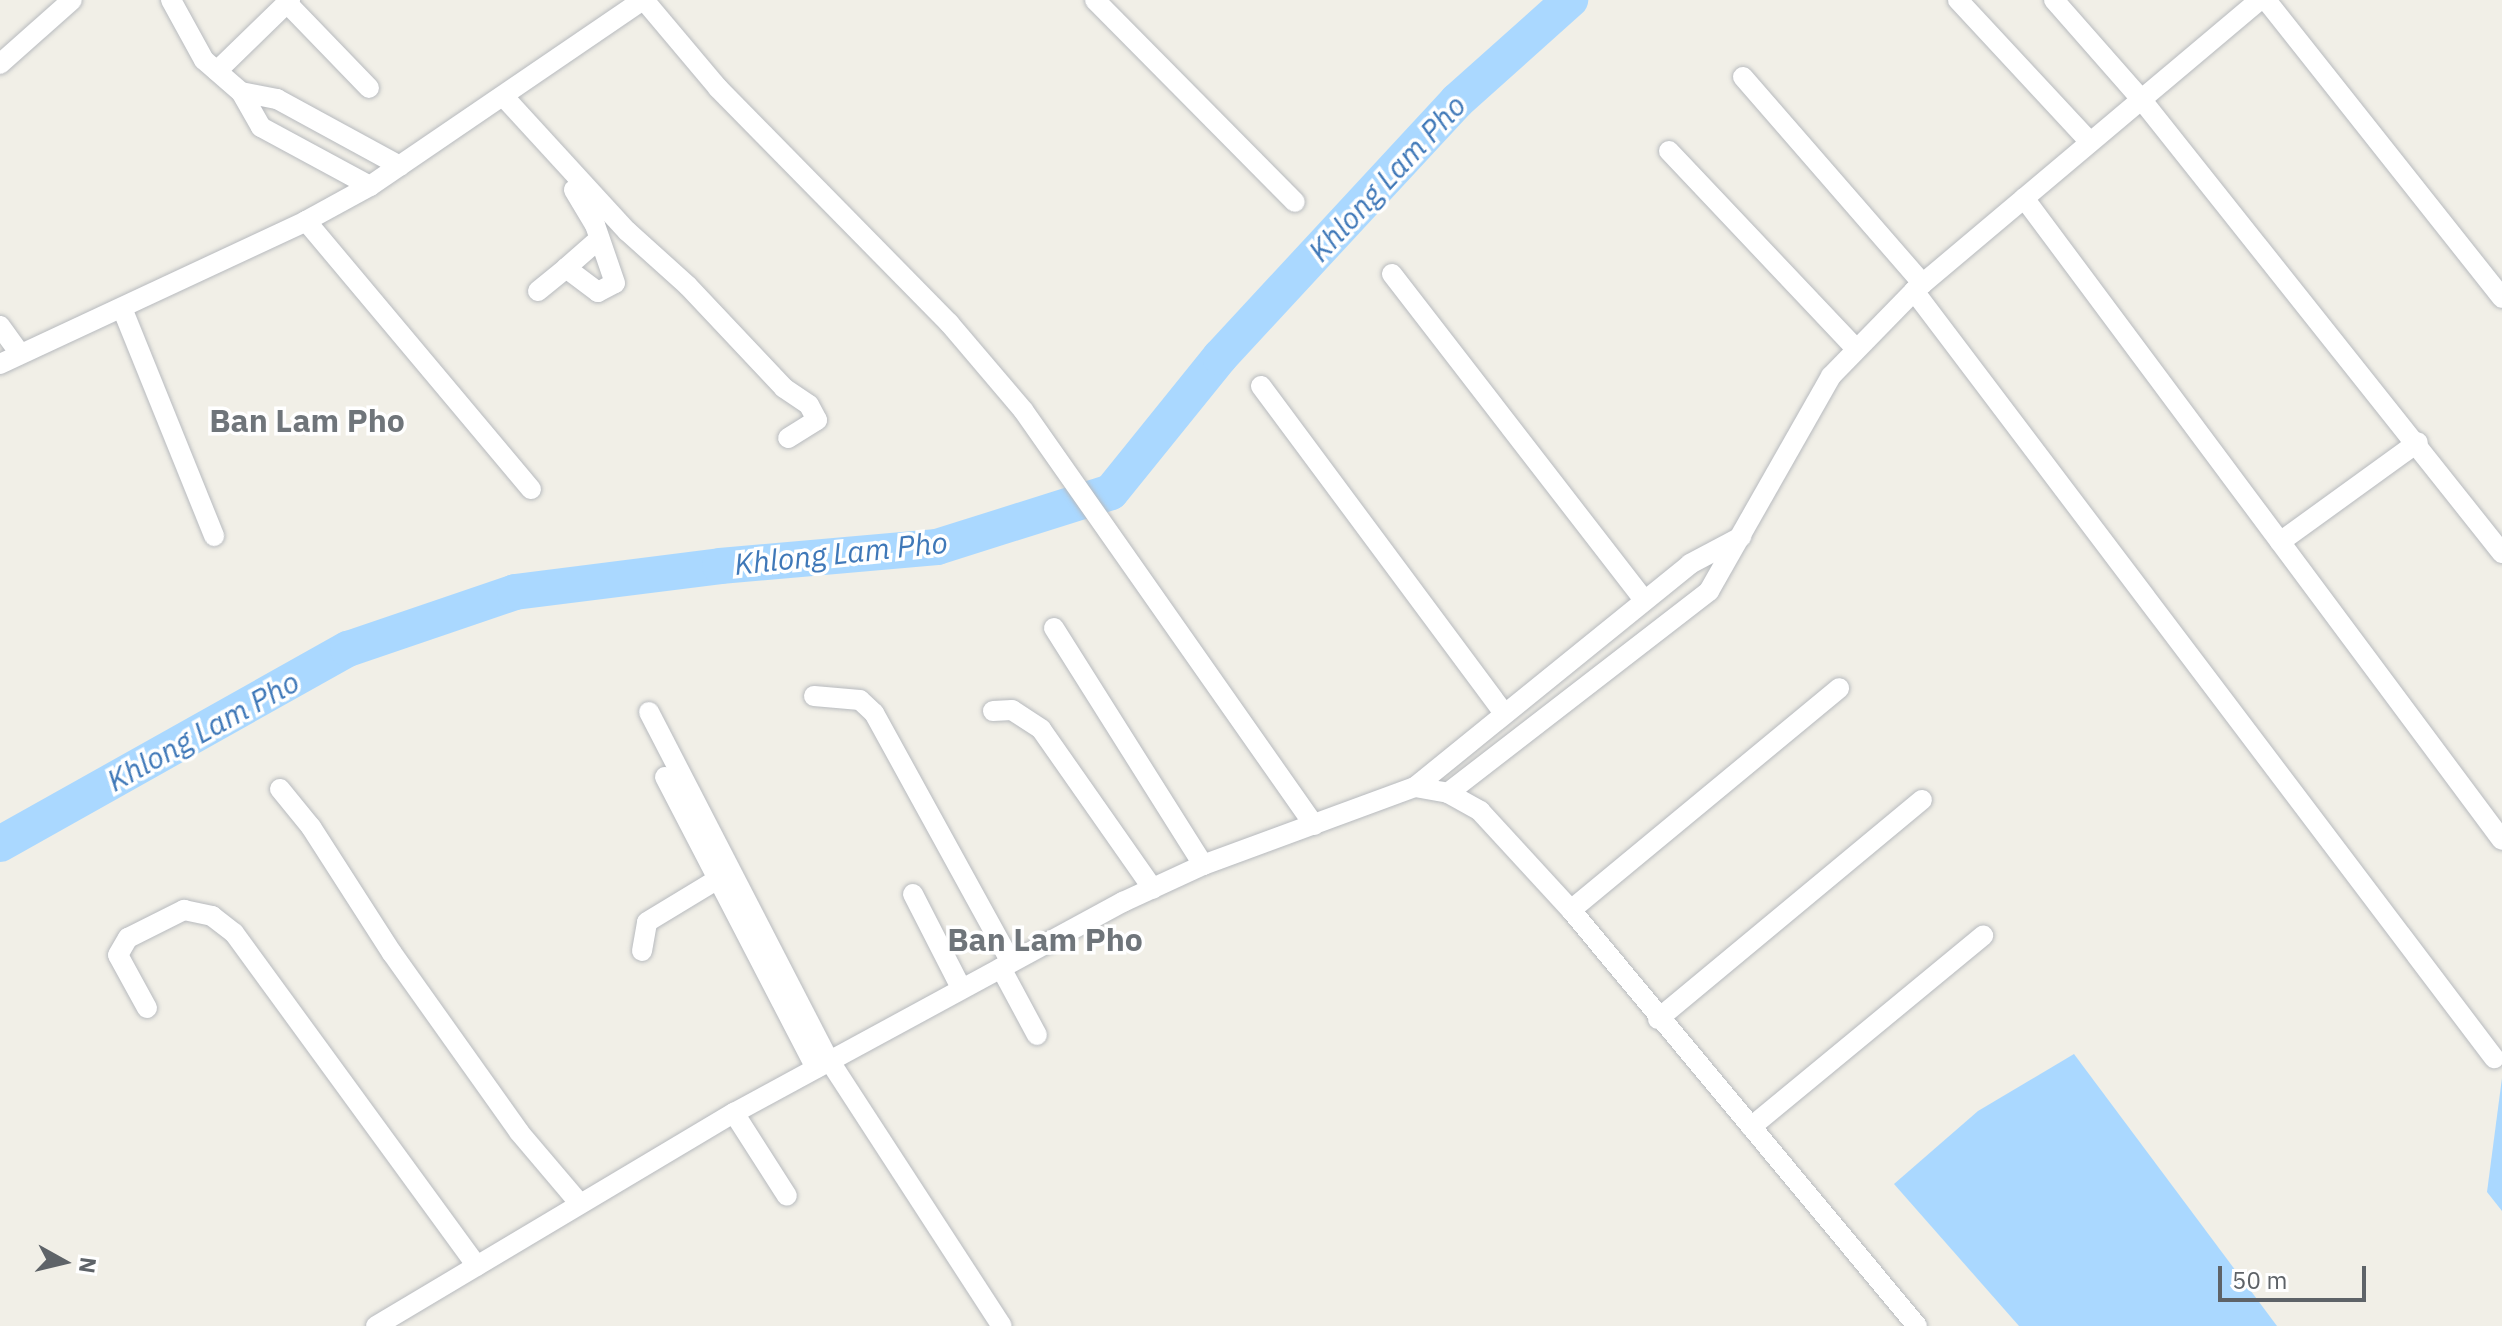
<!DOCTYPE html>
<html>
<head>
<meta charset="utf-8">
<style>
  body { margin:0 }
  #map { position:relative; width:2502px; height:1326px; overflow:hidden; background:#f1efe7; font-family:"IBM Plex Sans",sans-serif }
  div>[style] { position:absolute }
  .water>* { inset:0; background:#aad8ff }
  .river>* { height:36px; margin:-18px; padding:0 18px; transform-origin:18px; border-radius:18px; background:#aad8ff }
  .roads { filter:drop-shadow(0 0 2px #b7babe) drop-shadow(0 0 2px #b7babe) }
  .minor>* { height:20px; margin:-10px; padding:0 10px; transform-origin:10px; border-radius:10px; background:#fff }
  span { translate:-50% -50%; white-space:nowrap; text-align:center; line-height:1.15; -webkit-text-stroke:7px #fff; paint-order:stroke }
  .water-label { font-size:30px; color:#3f78b8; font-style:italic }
  .quarter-label { font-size:32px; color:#6f757a; font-weight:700 }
  .north { position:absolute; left:24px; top:1222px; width:80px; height:80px; -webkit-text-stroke:6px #fff; paint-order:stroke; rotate:98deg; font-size:22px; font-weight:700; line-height:32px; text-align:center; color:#5e6368 }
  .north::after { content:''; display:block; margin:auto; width:28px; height:36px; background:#5e6368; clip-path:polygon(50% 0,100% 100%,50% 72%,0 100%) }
  .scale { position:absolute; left:2218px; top:1266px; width:148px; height:36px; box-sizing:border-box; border:4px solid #5e6368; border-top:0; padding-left:10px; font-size:24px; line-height:28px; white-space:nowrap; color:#5e6368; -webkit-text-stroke:6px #fff; paint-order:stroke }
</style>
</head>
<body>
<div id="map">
  <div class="water">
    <div style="clip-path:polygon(2074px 1054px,2277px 1326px,2019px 1326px,1894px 1184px,1978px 1111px)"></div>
    <div style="clip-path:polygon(2502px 1078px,2502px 1211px,2487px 1192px)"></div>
  </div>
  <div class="river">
    <div style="left:0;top:844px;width:399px;rotate:-29.3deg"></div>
    <div style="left:348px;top:649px;width:176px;rotate:-18.8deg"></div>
    <div style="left:515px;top:592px;width:207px;rotate:-7.2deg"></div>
    <div style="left:720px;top:566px;width:218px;rotate:-5deg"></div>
    <div style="left:937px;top:547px;width:182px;rotate:-17.5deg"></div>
    <div style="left:1111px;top:492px;width:174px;rotate:-51.1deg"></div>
    <div style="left:1220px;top:357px;width:349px;rotate:-47.2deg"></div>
    <div style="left:1457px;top:101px;width:152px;rotate:-41.8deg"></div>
  </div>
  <div class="roads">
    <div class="minor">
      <div style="left:171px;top:0;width:68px;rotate:61.2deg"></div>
      <div style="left:204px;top:60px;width:49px;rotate:40.9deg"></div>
      <div style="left:644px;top:0;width:115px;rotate:49.9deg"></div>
      <div style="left:718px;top:88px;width:330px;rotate:45.5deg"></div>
      <div style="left:949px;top:323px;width:114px;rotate:49.6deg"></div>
      <div style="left:1023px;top:410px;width:507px;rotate:54.96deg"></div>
      <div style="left:1095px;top:0;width:284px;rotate:45.3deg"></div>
      <div style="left:1958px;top:0;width:194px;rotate:47.1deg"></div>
      <div style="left:2054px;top:0;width:132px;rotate:48.7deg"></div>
      <div style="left:2141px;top:99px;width:580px;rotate:51.51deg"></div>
      <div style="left:2266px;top:0;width:380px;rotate:51.6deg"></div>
      <div style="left:287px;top:3px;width:118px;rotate:46deg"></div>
      <div style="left:0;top:64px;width:96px;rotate:-41.6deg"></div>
      <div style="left:217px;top:71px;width:102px;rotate:-44.2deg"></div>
      <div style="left:1743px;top:77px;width:274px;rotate:49deg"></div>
      <div style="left:504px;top:97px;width:182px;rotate:47.5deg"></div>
      <div style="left:627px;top:231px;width:82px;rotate:42deg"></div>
      <div style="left:688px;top:286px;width:140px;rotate:46.7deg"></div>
      <div style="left:784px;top:388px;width:30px;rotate:34deg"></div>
      <div style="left:809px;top:405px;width:17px;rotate:62deg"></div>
      <div style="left:817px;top:420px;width:34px;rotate:148deg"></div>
      <div style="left:1669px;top:151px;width:272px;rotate:46.6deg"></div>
      <div style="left:370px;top:186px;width:124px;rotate:-151.6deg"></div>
      <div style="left:261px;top:127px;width:40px;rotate:-119.7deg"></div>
      <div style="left:241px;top:92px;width:37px;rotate:11deg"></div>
      <div style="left:277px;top:99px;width:140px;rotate:28.6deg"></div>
      <div style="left:2024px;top:198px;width:800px;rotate:53.33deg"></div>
      <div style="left:306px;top:221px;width:350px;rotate:50deg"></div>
      <div style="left:566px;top:268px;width:44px;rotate:-41.3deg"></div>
      <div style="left:1392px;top:274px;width:412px;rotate:52.3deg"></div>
      <div style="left:538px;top:291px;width:36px;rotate:-39deg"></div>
      <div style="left:566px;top:268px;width:40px;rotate:37deg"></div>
      <div style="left:598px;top:292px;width:19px;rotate:-28deg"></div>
      <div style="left:615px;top:283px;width:61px;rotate:-109deg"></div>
      <div style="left:595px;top:225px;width:41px;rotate:-121deg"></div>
      <div style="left:1914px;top:291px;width:962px;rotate:52.9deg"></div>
      <div style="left:122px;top:308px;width:246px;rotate:68deg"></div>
      <div style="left:0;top:326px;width:34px;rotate:54deg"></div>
      <div style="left:0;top:364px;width:338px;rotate:-25deg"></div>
      <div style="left:306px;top:221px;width:73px;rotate:-28.7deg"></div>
      <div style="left:370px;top:186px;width:330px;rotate:-34.3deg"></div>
      <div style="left:1261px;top:386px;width:407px;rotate:53.4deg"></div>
      <div style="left:2280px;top:542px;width:170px;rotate:-35.9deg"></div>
      <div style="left:1054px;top:628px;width:280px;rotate:57.8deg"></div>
      <div style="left:814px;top:696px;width:46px;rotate:5deg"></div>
      <div style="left:860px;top:700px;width:19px;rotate:43deg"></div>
      <div style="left:874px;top:713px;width:284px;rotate:61.2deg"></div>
      <div style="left:993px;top:711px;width:19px;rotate:-3deg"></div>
      <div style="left:1012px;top:710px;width:35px;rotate:33deg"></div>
      <div style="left:1041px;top:729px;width:195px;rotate:55deg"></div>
      <div style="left:649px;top:712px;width:392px;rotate:62.7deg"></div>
      <div style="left:829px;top:1060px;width:317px;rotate:57deg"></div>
      <div style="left:665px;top:777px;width:328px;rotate:62.6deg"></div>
      <div style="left:1415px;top:787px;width:354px;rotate:-39deg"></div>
      <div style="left:1690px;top:564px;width:58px;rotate:-27.9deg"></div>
      <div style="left:280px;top:789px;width:49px;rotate:50.8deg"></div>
      <div style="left:311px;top:827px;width:150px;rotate:57.3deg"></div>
      <div style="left:392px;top:953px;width:219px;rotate:54.6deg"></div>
      <div style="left:519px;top:1132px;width:94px;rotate:49.7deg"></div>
      <div style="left:1448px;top:793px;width:330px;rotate:-37.7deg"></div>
      <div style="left:1709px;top:591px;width:247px;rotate:-60.4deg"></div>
      <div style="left:1831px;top:376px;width:119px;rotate:-45.7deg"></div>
      <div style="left:1914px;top:291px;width:451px;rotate:-40.1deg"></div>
      <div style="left:913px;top:894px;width:106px;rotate:62.9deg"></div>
      <div style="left:1571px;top:910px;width:348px;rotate:-39.6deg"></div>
      <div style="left:642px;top:951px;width:29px;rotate:-80deg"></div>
      <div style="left:647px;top:922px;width:83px;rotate:-31.2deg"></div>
      <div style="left:1001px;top:968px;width:76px;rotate:61.8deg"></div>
      <div style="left:147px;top:1008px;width:60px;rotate:-118.7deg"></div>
      <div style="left:118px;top:955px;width:20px;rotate:-60deg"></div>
      <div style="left:128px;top:938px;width:63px;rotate:-26.6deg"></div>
      <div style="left:184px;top:910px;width:29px;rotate:12deg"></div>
      <div style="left:212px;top:916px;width:28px;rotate:38deg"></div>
      <div style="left:234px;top:933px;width:412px;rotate:53.9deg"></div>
      <div style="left:1658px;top:1019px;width:343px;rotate:-39.7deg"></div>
      <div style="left:734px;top:1113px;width:98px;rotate:57.4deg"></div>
      <div style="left:1751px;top:1127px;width:301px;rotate:-39.5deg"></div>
      <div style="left:376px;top:1326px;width:417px;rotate:-30.8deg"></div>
      <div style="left:734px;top:1113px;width:443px;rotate:-28.5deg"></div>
      <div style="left:1123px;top:902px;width:88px;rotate:-24.8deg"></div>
      <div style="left:1203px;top:865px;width:226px;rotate:-20.2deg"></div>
      <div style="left:1415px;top:787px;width:34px;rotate:10deg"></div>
      <div style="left:1448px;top:793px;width:37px;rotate:29deg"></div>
      <div style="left:1480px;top:811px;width:134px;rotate:47.4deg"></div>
      <div style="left:1571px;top:910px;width:541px;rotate:50.25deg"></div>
    </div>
  </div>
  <div class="water-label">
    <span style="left:1387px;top:178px;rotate:-47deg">Khlong Lam Pho</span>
    <span style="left:841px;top:553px;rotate:-6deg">Khlong Lam Pho</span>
    <span style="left:203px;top:731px;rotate:-29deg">Khlong Lam Pho</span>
  </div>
  <div class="quarter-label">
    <span style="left:307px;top:420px">Ban Lam Pho</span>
    <span style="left:1045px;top:939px">Ban Lam Pho</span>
  </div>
  <div class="north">N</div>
  <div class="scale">50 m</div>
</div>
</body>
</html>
